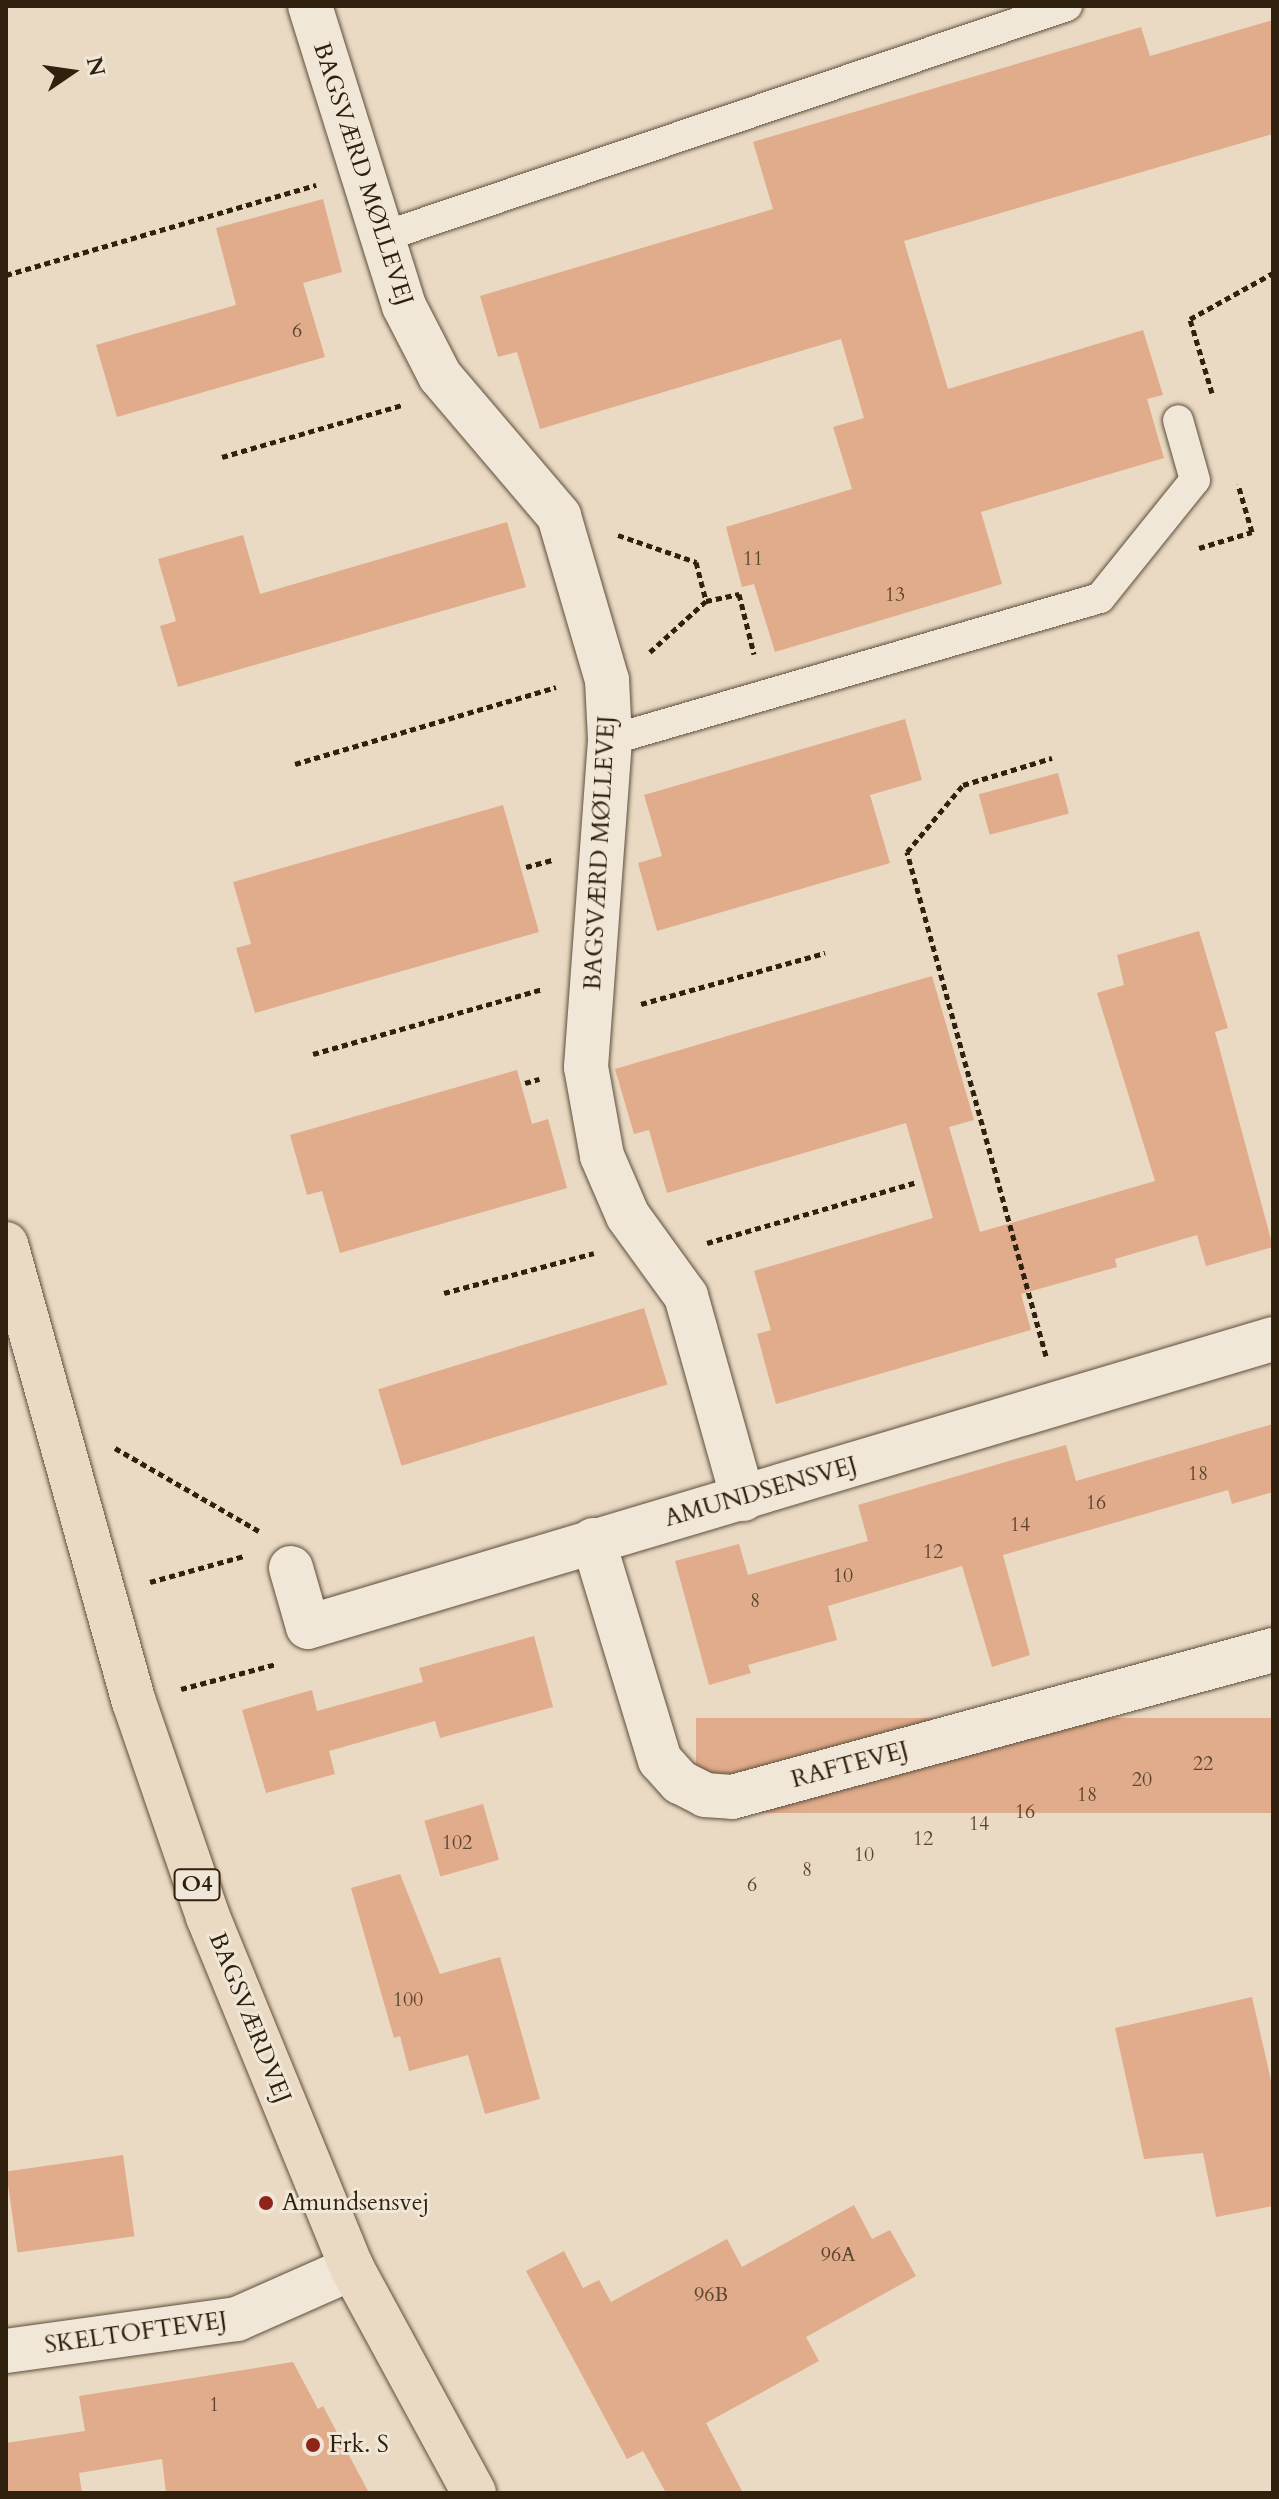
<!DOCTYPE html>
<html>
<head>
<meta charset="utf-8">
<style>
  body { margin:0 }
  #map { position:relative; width:1279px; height:2499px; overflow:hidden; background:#eadac3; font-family:Cardo,serif }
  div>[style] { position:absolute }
  .building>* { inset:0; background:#e0ac8b; transform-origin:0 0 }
  .path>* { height:5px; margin-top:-2.5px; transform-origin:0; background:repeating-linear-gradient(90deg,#30210f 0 6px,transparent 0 10px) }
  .roads { filter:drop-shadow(0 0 2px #5e4f3c) drop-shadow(0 0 2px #5e4f3c) }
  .lane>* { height:30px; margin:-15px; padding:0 15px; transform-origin:15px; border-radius:15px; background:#f1e7d8 }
  .street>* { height:44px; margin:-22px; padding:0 22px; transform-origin:22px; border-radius:22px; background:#f1e7d8 }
  .primary>* { height:44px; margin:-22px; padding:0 22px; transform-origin:22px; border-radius:22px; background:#eadac3 }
  .dots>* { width:22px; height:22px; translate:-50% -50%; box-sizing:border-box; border:4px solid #f1e7d8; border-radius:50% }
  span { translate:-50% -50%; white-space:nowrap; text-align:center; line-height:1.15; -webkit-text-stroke:6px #f1e7d8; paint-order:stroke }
  .number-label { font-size:20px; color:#5c442e }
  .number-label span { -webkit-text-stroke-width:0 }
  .shield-label span { padding:2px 6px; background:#f1e7d8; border:2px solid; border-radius:6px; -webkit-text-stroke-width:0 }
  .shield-label { font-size:22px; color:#30210f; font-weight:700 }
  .street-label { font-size:24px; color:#30210f }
  .poi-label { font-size:24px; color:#30210f }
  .left { translate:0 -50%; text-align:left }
  .frame { position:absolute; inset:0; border:8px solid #30210f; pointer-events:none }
  .north { position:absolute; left:32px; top:32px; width:80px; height:80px; -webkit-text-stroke:6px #f1e7d8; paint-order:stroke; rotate:77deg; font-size:22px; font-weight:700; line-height:32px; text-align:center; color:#30210f }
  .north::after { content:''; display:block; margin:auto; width:28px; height:36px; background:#30210f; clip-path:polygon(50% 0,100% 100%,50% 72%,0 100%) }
</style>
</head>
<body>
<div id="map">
  <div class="building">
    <div style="clip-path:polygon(1273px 20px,1273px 134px,904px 241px,948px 389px,1143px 330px,1163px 395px,1147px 399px,1164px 458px,981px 512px,1002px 584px,775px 652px,754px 584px,742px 587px,726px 527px,852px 489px,833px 427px,864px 418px,841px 339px,540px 429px,517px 352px,498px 357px,480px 296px,773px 209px,753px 142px,1141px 27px,1150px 56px)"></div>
    <div style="clip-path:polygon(323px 199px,342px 272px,303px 283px,325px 357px,117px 417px,96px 345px,236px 305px,216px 228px)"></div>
    <div style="clip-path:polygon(507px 522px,526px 587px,178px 687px,160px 626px,176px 621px,158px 559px,243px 535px,260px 594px)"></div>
    <div style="clip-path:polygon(905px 719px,922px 780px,870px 795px,890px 863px,657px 931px,638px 863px,662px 856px,644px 795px)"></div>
    <div style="left:1058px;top:773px;width:42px;height:82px;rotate:75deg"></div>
    <div style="clip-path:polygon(503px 805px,539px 932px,255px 1013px,236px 948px,251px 944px,233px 882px)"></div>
    <div style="clip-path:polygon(1199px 931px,1228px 1028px,1215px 1032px,1273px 1247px,1206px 1266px,1197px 1235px,1115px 1259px,1117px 1267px,1021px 1294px,1031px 1330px,776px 1404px,757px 1334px,771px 1330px,754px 1271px,933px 1218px,906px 1123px,667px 1193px,649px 1130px,634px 1134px,615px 1069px,932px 976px,974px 1120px,949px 1127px,980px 1232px,1155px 1181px,1097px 993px,1124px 985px,1117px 955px)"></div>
    <div style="clip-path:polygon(517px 1070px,532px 1124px,548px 1119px,567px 1188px,340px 1253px,322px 1191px,307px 1195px,290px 1135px)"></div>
    <div style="left:644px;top:1308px;width:80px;height:278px;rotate:73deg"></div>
    <div style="clip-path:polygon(1273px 1424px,1273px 1492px,1232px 1504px,1228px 1490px,1003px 1555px,1030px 1655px,992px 1667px,962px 1566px,828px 1606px,837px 1640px,748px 1665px,751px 1673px,709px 1685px,675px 1561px,739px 1544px,748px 1575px,868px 1541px,858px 1505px,1009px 1461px,1066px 1445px,1076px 1481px)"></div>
    <div style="clip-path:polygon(534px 1636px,553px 1707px,440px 1738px,435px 1721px,329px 1751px,335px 1774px,266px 1793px,242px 1710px,312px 1690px,317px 1711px,423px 1682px,419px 1668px)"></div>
    <div style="left:1273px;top:1718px;width:95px;height:577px;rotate:90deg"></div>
    <div style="left:483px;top:1804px;width:58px;height:61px;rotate:74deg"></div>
    <div style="clip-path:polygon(400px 1874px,440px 1974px,500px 1957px,540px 2099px,485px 2114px,468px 2055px,409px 2071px,400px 2036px,394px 2038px,351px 1888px)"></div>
    <div style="clip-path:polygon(1252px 1997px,1273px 2089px,1273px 2206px,1216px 2217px,1203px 2153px,1144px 2159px,1115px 2028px)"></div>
    <div style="left:123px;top:2155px;width:82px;height:118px;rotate:82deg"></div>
    <div style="clip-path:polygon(854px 2205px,872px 2239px,890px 2230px,916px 2276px,806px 2337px,819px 2361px,706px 2423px,743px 2493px,666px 2493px,643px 2451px,627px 2459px,526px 2271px,564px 2251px,583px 2288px,599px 2280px,611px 2302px,727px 2239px,742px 2267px)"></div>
    <div style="clip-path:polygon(293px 2362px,318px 2409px,323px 2406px,369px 2493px,166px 2493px,162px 2459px,79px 2473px,82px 2493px,6px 2493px,6px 2443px,85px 2431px,79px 2396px)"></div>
  </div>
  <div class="path">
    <div style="left:6px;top:275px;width:323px;rotate:-16.2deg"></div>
    <div style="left:1212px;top:393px;width:77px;rotate:-106.6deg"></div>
    <div style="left:1190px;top:319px;width:95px;rotate:-29deg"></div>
    <div style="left:222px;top:457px;width:187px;rotate:-16.1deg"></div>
    <div style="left:618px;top:535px;width:83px;rotate:19.1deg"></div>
    <div style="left:696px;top:562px;width:40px;rotate:75.6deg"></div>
    <div style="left:706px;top:601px;width:76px;rotate:137.7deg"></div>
    <div style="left:1199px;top:548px;width:55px;rotate:-16.8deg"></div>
    <div style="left:1252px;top:532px;width:50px;rotate:-106.3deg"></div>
    <div style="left:706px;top:601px;width:34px;rotate:-12deg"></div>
    <div style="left:739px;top:594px;width:62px;rotate:76deg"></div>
    <div style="left:295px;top:764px;width:272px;rotate:-16.4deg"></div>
    <div style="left:526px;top:867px;width:27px;rotate:-15deg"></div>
    <div style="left:641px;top:1004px;width:191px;rotate:-15.5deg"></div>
    <div style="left:313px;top:1054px;width:239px;rotate:-15.8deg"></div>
    <div style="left:525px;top:1083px;width:15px;rotate:-16deg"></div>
    <div style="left:707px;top:1243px;width:216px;rotate:-16.2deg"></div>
    <div style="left:444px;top:1293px;width:155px;rotate:-14.9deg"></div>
    <div style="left:1046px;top:1356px;width:523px;rotate:-105.42deg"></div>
    <div style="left:907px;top:852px;width:87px;rotate:-50.1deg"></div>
    <div style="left:963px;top:785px;width:93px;rotate:-16.9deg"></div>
    <div style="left:115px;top:1448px;width:166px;rotate:30deg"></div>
    <div style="left:150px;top:1582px;width:98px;rotate:-15.5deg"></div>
    <div style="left:181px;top:1689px;width:98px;rotate:-14.7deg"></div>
  </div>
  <div class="roads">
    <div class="lane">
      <div style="left:382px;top:237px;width:723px;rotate:-18.64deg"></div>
      <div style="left:610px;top:740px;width:510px;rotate:-16.16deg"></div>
      <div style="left:1100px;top:598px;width:151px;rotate:-51.2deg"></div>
      <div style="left:1195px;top:480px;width:62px;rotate:-105.8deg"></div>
    </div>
    <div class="street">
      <div style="left:310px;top:6px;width:314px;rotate:72.6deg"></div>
      <div style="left:404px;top:306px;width:79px;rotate:62.8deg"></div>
      <div style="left:440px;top:376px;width:184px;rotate:49.6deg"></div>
      <div style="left:559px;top:516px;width:171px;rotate:73.7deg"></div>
      <div style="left:607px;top:680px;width:60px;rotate:87.1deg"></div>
      <div style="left:610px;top:740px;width:328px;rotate:94.2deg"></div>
      <div style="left:586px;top:1067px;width:90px;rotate:79.8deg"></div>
      <div style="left:602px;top:1156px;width:65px;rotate:66.6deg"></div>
      <div style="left:628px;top:1216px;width:99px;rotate:54.1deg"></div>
      <div style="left:686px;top:1296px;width:211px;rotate:74.3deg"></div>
      <div style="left:593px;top:1540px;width:230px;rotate:73.1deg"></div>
      <div style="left:660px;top:1760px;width:30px;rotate:48deg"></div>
      <div style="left:680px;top:1782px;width:28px;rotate:27deg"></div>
      <div style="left:705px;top:1795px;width:27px;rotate:4deg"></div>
      <div style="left:732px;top:1797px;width:561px;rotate:-15.2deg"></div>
      <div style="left:291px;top:1568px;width:61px;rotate:73.9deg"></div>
      <div style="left:308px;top:1627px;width:1007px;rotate:-16.62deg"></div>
      <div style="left:6px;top:2351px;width:233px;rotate:-7.9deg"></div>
      <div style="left:237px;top:2319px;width:126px;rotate:-23.9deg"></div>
    </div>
    <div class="primary">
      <div style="left:6px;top:1244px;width:476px;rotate:74.4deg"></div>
      <div style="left:134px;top:1702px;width:227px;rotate:71deg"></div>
      <div style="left:208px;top:1917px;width:379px;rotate:67.7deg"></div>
      <div style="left:352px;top:2268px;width:256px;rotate:61.5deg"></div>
    </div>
  </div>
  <div class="dots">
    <div style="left:266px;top:2203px;background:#8f2418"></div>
    <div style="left:313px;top:2445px;background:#8f2418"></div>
  </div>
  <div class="number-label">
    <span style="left:297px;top:330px">6</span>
    <span style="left:753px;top:558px">11</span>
    <span style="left:895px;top:594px">13</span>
    <span style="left:1198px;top:1473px">18</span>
    <span style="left:1096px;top:1502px">16</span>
    <span style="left:1020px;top:1524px">14</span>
    <span style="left:933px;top:1551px">12</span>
    <span style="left:843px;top:1575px">10</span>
    <span style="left:755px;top:1600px">8</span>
    <span style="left:1203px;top:1763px">22</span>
    <span style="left:1142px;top:1779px">20</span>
    <span style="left:1087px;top:1794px">18</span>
    <span style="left:1025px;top:1811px">16</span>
    <span style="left:979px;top:1823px">14</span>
    <span style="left:923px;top:1838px">12</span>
    <span style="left:457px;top:1842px">102</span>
    <span style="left:864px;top:1854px">10</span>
    <span style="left:807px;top:1869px">8</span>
    <span style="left:752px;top:1884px">6</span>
    <span style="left:408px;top:1999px">100</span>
    <span style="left:838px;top:2254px">96A</span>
    <span style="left:711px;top:2294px">96B</span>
    <span style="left:214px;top:2404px">1</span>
  </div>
  <div class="shield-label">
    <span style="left:197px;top:1885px">O4</span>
  </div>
  <div class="street-label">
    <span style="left:363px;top:174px;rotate:72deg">BAGSVÆRD MØLLEVEJ</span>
    <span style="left:600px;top:853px;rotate:-87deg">BAGSVÆRD MØLLEVEJ</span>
    <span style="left:761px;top:1492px;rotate:-16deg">AMUNDSENSVEJ</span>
    <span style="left:850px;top:1765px;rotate:-15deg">RAFTEVEJ</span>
    <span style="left:250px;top:2018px;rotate:68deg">BAGSVÆRDVEJ</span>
    <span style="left:136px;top:2333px;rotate:-8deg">SKELTOFTEVEJ</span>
  </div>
  <div class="poi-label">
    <span class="left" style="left:282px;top:2203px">Amundsensvej</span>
    <span class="left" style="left:329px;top:2445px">Frk. S</span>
  </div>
  <div class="frame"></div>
  <div class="north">N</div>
</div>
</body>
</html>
